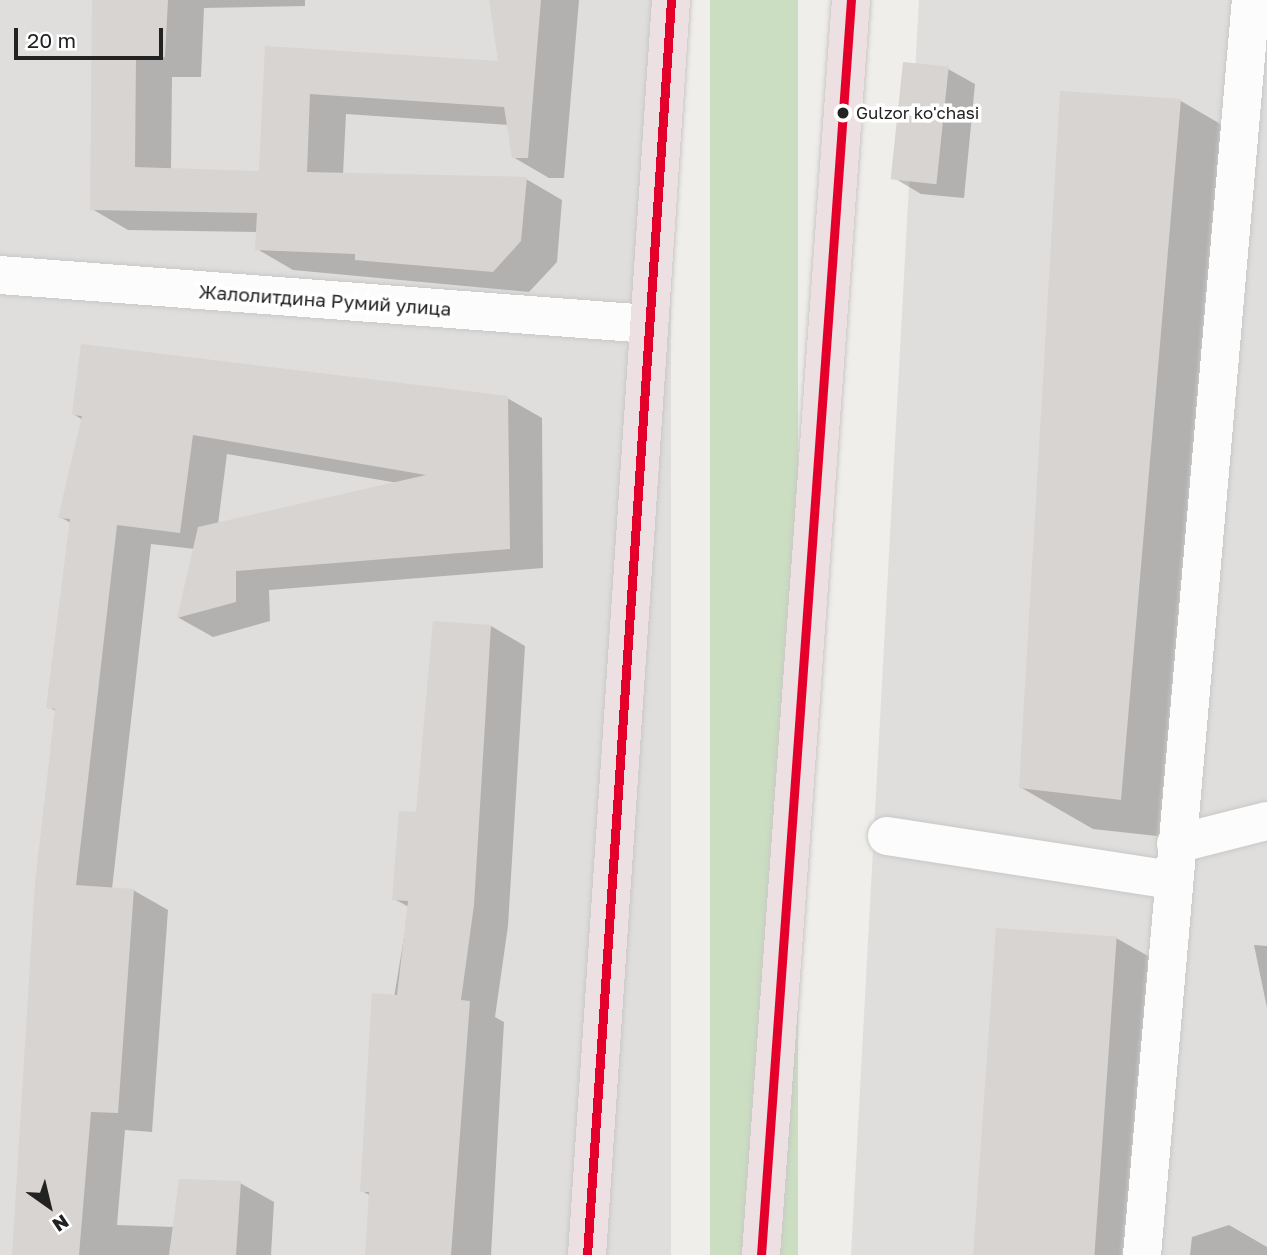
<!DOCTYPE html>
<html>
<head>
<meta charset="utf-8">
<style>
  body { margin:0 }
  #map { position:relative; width:1267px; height:1255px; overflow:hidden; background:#f0eeeb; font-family:"Golos Text",sans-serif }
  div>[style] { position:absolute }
  .residential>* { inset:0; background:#dfdedc; transform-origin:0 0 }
  .forest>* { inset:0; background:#cbdec1; transform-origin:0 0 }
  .shadow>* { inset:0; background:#0003 }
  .building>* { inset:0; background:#d7d4d2; transform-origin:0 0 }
  .roads { filter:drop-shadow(0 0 2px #c9c8c7) drop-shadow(0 0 2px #c9c8c7) }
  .minor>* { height:38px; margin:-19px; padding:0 19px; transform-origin:19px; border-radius:19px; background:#fdfcfc }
  .highway>* { height:38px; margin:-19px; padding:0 19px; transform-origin:19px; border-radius:19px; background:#ece0e2 }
  .bus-1>* { height:9px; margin:-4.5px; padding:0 4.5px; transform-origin:4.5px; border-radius:4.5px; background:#e4002b }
  .dots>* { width:19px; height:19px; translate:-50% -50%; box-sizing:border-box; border:4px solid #fff; border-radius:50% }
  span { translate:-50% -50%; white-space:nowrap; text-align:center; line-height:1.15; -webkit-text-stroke:7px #fff; paint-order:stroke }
  .bus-label { font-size:17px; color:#222 }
  .left { translate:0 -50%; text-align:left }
  .street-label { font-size:19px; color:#222 }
  .north { position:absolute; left:14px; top:1171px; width:70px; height:70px; -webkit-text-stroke:5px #fff; paint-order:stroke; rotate:146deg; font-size:19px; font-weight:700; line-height:28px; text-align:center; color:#222 }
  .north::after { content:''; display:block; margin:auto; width:24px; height:32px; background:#222; clip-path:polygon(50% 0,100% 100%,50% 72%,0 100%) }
  .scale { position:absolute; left:14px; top:28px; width:149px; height:32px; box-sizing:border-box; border:4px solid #222; border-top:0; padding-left:9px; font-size:21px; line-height:24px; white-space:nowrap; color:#222; -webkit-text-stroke:5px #fff; paint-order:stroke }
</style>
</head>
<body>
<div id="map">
  <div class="residential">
    <div style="left:0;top:0;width:671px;height:1255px"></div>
    <div style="clip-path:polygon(919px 0,1267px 0,1267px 1255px,851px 1255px)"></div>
  </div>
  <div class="forest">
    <div style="left:710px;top:0;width:88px;height:1258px"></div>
  </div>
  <div class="shadow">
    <div style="clip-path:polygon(96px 0,305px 0,305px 6px,204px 8px,201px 77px,172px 77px,171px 170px,260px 173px,267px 47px,500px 63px,491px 0,579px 0,564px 178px,549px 178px,513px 157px,509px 125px,346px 114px,343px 175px,526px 179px,562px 200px,557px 262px,529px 292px,293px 270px,257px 249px,257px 232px,128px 230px,92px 209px)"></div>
    <div style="clip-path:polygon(948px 69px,975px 84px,964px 198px,921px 194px,894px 178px)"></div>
    <div style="clip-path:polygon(1061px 93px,1181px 101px,1253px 143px,1193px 840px,1093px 829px,1020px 787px)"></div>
    <div style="clip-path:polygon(evenodd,507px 398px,542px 418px,543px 568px,269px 590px,270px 621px,213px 637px,179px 618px,195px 549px,151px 544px,112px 889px,133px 890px,168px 910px,152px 1132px,125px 1130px,117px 1225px,175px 1227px,240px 1183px,274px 1202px,271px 1255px,15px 1255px,56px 711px,48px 707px,71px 523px,60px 517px,83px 420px,73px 414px,507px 398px,227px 454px,398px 483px,218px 524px,227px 454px)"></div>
    <div style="clip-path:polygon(491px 626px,525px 646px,508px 926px,495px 1017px,504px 1022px,491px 1255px,367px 1255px,371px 1196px,362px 1191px,409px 907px,394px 899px,418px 814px)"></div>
    <div style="clip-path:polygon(1116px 938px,1166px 966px,1147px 1255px,976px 1255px)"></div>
    <div style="clip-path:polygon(1254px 945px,1267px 946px,1267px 1008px)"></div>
    <div style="clip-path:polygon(1229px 1225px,1267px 1247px,1267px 1255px,1190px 1255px,1192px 1237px)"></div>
  </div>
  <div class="building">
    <div style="clip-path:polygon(92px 0,168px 0,165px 57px,136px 57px,135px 167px,259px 171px,265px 46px,498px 61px,489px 0,541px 0,528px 158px,512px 158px,504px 107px,310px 94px,307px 172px,527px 177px,521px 241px,493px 272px,355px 260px,355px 254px,255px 250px,257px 213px,90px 210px)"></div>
    <div style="left:903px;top:62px;width:46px;height:118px;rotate:6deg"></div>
    <div style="clip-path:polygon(1060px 91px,1181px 99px,1121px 800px,1019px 788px)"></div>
    <div style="clip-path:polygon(81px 344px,508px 396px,510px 549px,236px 571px,236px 602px,177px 618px,198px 527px,426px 475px,193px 435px,180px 533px,117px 525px,76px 885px,134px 889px,118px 1113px,91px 1112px,79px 1255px,12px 1255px,35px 883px,55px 709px,46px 708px,70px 519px,58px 518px,82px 416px,72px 415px)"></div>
    <div style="clip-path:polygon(433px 621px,491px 625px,474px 905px,461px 1000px,470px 1001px,451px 1255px,365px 1255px,369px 1192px,360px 1192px,372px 993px,397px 995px,408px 901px,392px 900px,399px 811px,416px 812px)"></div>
    <div style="left:996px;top:928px;width:121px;height:328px;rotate:4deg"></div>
    <div style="clip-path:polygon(179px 1179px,241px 1181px,236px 1255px,169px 1255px)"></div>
  </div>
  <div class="roads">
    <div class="minor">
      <div style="left:0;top:275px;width:651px;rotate:4.32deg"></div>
      <div style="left:887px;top:836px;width:288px;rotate:8.8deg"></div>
      <div style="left:1176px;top:844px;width:94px;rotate:-14.2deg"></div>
      <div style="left:1142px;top:1255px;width:1260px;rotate:-85.04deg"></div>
    </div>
    <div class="highway">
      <div style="left:587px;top:1255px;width:1258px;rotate:-86.17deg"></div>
      <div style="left:761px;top:1255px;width:1258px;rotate:-85.9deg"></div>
    </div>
  </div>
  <div class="bus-1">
    <div style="left:587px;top:1255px;width:1258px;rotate:-86.17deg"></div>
    <div style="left:761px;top:1255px;width:1258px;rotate:-85.9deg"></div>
  </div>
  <div class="dots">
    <div style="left:843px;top:113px;background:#222"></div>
  </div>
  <div class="bus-label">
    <span class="left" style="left:856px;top:113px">Gulzor ko'chasi</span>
  </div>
  <div class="street-label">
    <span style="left:325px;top:300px;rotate:4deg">Жалолитдина Румий улица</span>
  </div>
  <div class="north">N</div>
  <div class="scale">20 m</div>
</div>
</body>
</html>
